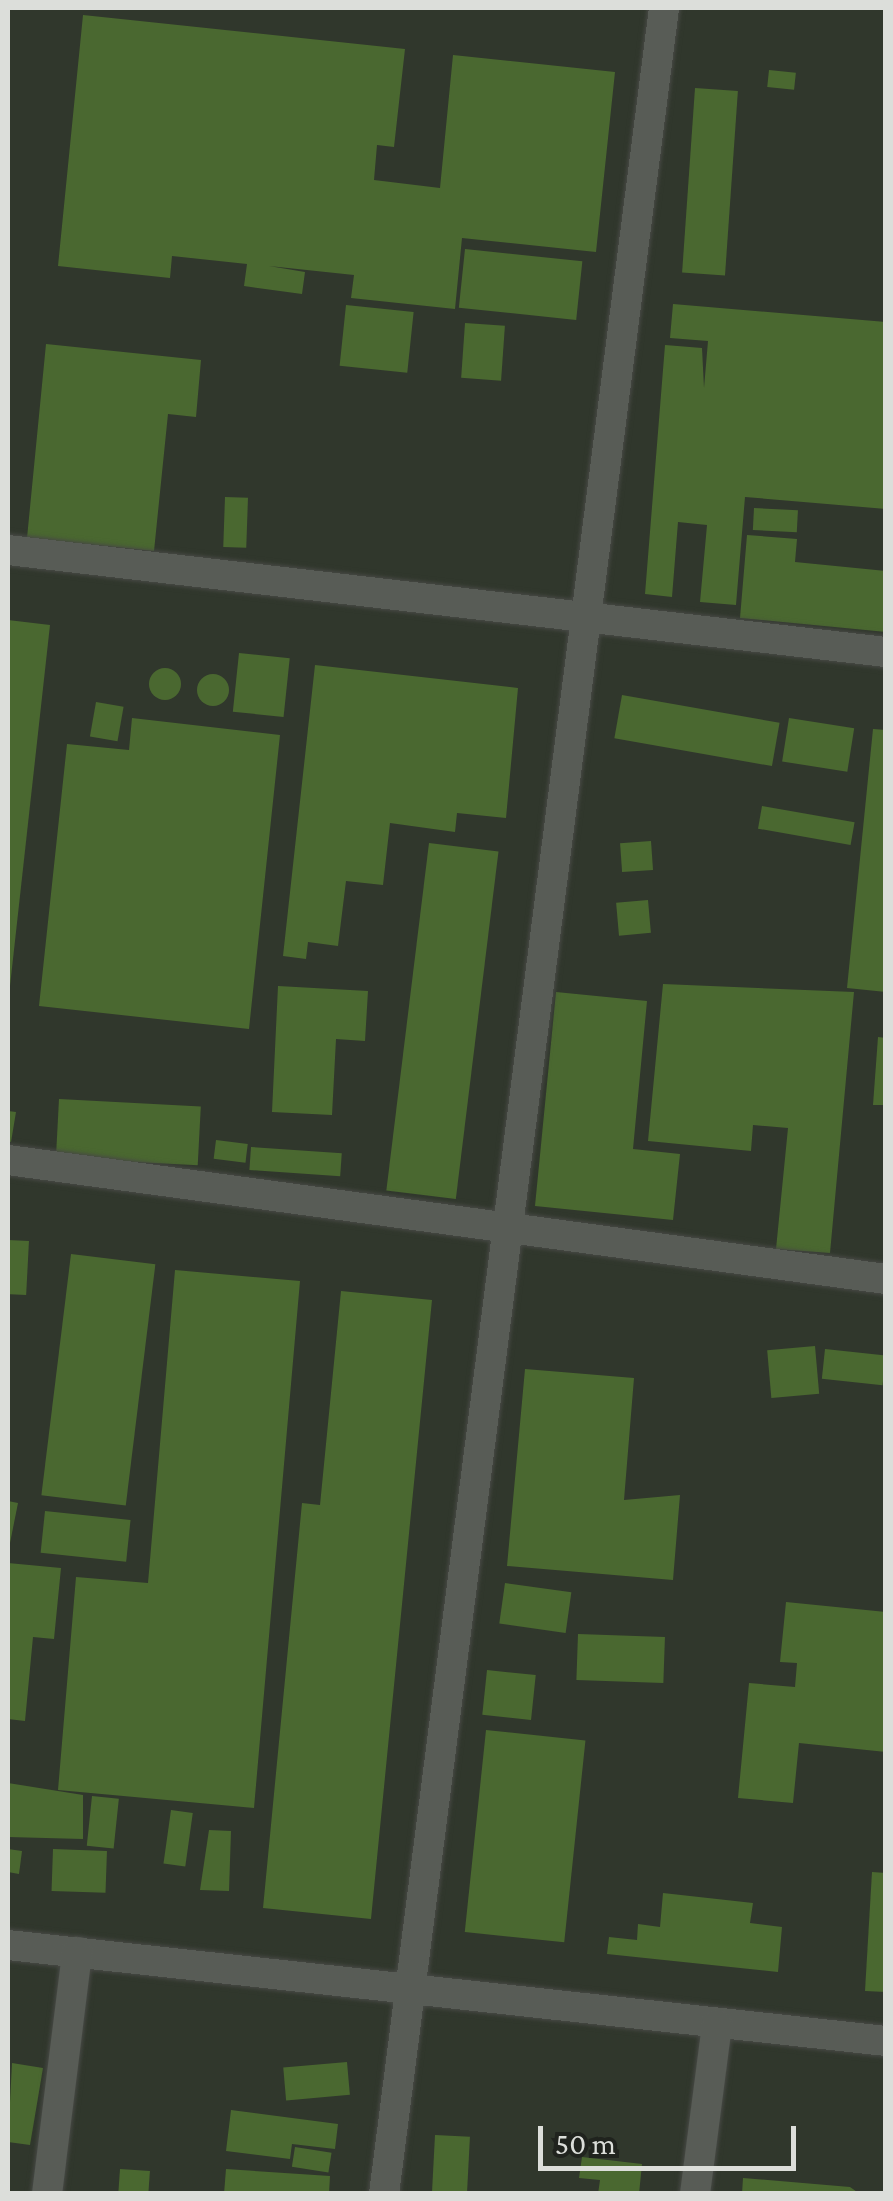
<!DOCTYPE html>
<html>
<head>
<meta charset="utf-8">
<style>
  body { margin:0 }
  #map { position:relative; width:893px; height:2201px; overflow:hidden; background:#292d27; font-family:"Crimson Pro",serif }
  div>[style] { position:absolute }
  .built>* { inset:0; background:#30372c; transform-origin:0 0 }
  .building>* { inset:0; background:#4a6830; transform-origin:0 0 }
  .round { border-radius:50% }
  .roads { filter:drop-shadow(0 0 2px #474945) drop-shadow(0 0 2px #474945) }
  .minor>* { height:30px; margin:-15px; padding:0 15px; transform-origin:15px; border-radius:15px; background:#585c56 }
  span { translate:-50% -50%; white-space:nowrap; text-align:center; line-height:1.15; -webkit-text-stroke:9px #20231e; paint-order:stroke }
  .frame { position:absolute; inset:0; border:10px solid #dcdeda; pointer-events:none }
  .scale { position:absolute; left:538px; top:2126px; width:258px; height:45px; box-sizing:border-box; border:5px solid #dcdeda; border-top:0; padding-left:12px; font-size:30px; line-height:35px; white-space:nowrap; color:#dcdeda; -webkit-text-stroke:8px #20231e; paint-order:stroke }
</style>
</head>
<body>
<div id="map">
  <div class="built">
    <div style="left:8px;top:8px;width:877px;height:2185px"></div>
  </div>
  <div class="building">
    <div style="clip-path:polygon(83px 15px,405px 49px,394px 147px,377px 145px,374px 180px,440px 188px,453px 55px,615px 72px,596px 252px,462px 238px,455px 309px,351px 298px,354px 275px,269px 266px,305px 272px,302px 294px,244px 286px,247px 264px,172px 256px,170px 278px,58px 266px)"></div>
    <div style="left:769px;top:70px;width:27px;height:17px;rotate:6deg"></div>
    <div style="left:695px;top:88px;width:43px;height:185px;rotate:4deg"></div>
    <div style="left:465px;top:249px;width:118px;height:59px;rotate:6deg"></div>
    <div style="clip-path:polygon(673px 304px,886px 322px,886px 509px,745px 497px,736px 605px,700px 602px,707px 525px,678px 522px,672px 597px,645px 594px,665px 345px,702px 348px,704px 388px,708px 341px,670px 338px)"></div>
    <div style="left:346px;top:305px;width:68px;height:61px;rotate:6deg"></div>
    <div style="left:465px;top:323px;width:40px;height:55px;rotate:4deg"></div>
    <div style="clip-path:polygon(46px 344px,201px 360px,196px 417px,168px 414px,154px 551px,27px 538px)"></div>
    <div style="left:225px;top:497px;width:23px;height:50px;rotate:2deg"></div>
    <div style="left:754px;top:508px;width:44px;height:22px;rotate:3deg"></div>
    <div style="clip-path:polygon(747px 535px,797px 539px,795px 562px,886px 571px,886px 632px,740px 618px)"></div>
    <div style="clip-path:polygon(8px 620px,50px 625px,10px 986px,8px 985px)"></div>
    <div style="left:239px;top:653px;width:51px;height:59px;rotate:6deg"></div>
    <div style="clip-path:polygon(315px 665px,518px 688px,506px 818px,457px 813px,455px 832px,390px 823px,383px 885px,346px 881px,338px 946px,308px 942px,306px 959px,283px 956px)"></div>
    <div class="round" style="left:149px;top:668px;width:32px;height:32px"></div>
    <div class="round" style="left:197px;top:674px;width:32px;height:32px"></div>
    <div style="left:622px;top:695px;width:160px;height:44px;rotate:10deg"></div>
    <div style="left:96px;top:702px;width:28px;height:35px;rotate:10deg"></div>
    <div style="clip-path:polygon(132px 718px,280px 735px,249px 1029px,39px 1006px,67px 744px,129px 750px)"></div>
    <div style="left:789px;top:718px;width:66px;height:44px;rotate:9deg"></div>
    <div style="clip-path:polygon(873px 729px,886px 730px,886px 992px,847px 988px)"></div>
    <div style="left:762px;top:806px;width:94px;height:23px;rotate:10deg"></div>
    <div style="left:651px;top:841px;width:29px;height:31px;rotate:86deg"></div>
    <div style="left:429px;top:843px;width:70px;height:350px;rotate:7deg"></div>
    <div style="left:648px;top:900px;width:33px;height:32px;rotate:85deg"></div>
    <div style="clip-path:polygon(663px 984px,854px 992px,830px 1253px,776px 1249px,788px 1128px,753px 1125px,751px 1151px,648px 1141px)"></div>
    <div style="clip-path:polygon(278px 986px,368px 991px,365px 1041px,336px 1039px,332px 1115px,272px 1112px)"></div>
    <div style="clip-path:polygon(556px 992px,647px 1001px,633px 1149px,680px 1154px,673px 1220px,535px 1206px)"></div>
    <div style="clip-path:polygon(878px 1037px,886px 1038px,886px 1105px,873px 1105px)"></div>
    <div style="left:59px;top:1099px;width:142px;height:59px;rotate:3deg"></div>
    <div style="clip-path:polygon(8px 1111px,16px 1112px,11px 1142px,8px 1141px)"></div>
    <div style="left:216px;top:1140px;width:32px;height:19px;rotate:7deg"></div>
    <div style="left:251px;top:1147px;width:91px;height:23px;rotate:4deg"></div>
    <div style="left:8px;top:1240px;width:21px;height:54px;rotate:3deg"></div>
    <div style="left:71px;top:1254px;width:85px;height:243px;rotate:7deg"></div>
    <div style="clip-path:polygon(175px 1270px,300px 1281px,254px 1808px,58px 1790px,76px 1577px,148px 1583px)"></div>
    <div style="clip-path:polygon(341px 1291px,432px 1300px,371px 1919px,263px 1908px,302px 1503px,320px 1505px)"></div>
    <div style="left:815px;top:1346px;width:48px;height:48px;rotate:85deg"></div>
    <div style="left:825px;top:1349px;width:61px;height:30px;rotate:6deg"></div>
    <div style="clip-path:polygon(525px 1369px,634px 1378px,624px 1500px,680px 1495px,673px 1580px,507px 1566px)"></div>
    <div style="clip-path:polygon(8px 1501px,18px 1503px,9px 1548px,8px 1547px)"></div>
    <div style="left:45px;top:1511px;width:86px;height:42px;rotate:6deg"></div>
    <div style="clip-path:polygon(8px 1563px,61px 1568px,54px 1639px,33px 1637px,25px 1721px,8px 1719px)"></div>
    <div style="left:505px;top:1583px;width:67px;height:41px;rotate:8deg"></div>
    <div style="clip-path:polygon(786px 1602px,886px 1612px,886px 1752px,799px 1743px,793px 1803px,738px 1798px,749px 1683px,795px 1687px,797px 1663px,780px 1662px)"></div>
    <div style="left:578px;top:1634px;width:87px;height:46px;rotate:2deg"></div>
    <div style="left:487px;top:1670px;width:49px;height:45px;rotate:6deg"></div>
    <div style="left:486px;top:1730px;width:100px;height:203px;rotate:6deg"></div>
    <div style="clip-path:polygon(8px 1783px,83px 1795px,83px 1839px,8px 1837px)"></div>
    <div style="left:92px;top:1796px;width:27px;height:50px;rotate:6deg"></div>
    <div style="left:171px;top:1810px;width:22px;height:54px;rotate:8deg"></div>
    <div style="clip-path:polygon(209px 1830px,231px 1831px,229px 1891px,200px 1890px)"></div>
    <div style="clip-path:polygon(8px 1849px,22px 1851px,19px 1874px,8px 1872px)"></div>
    <div style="left:53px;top:1849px;width:54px;height:42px;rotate:2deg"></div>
    <div style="clip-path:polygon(872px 1872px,886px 1873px,886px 1992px,865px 1991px)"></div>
    <div style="clip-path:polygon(663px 1893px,753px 1903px,750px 1923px,782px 1927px,778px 1972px,607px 1954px,609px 1937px,637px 1940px,638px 1924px,660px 1927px)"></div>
    <div style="left:347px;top:2062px;width:33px;height:64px;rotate:85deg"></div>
    <div style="clip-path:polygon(12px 2063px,43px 2068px,30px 2145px,8px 2142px)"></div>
    <div style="clip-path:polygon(231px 2110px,338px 2124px,335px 2149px,292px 2144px,290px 2159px,226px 2151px)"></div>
    <div style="left:435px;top:2135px;width:35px;height:59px;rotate:3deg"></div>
    <div style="left:295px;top:2147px;width:37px;height:20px;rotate:9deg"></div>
    <div style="clip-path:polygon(582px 2157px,642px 2164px,639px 2194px,598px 2194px,600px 2180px,579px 2178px)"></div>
    <div style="left:120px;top:2169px;width:30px;height:25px;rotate:4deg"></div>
    <div style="clip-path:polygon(226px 2169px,330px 2176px,329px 2194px,224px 2194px)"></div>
    <div style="clip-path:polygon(743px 2178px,850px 2187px,860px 2194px,742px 2194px)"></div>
  </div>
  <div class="roads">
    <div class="minor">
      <div style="left:8px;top:550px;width:884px;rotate:6.63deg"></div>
      <div style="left:8px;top:1160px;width:886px;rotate:7.72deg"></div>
      <div style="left:8px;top:1945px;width:883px;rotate:6.24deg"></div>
      <div style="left:47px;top:2194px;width:244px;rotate:-82.9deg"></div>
      <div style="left:384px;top:2194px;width:2204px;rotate:-82.7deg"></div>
      <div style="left:695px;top:2194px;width:171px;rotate:-82.6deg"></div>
    </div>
  </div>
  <div class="frame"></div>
  <div class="scale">50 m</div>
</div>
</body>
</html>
